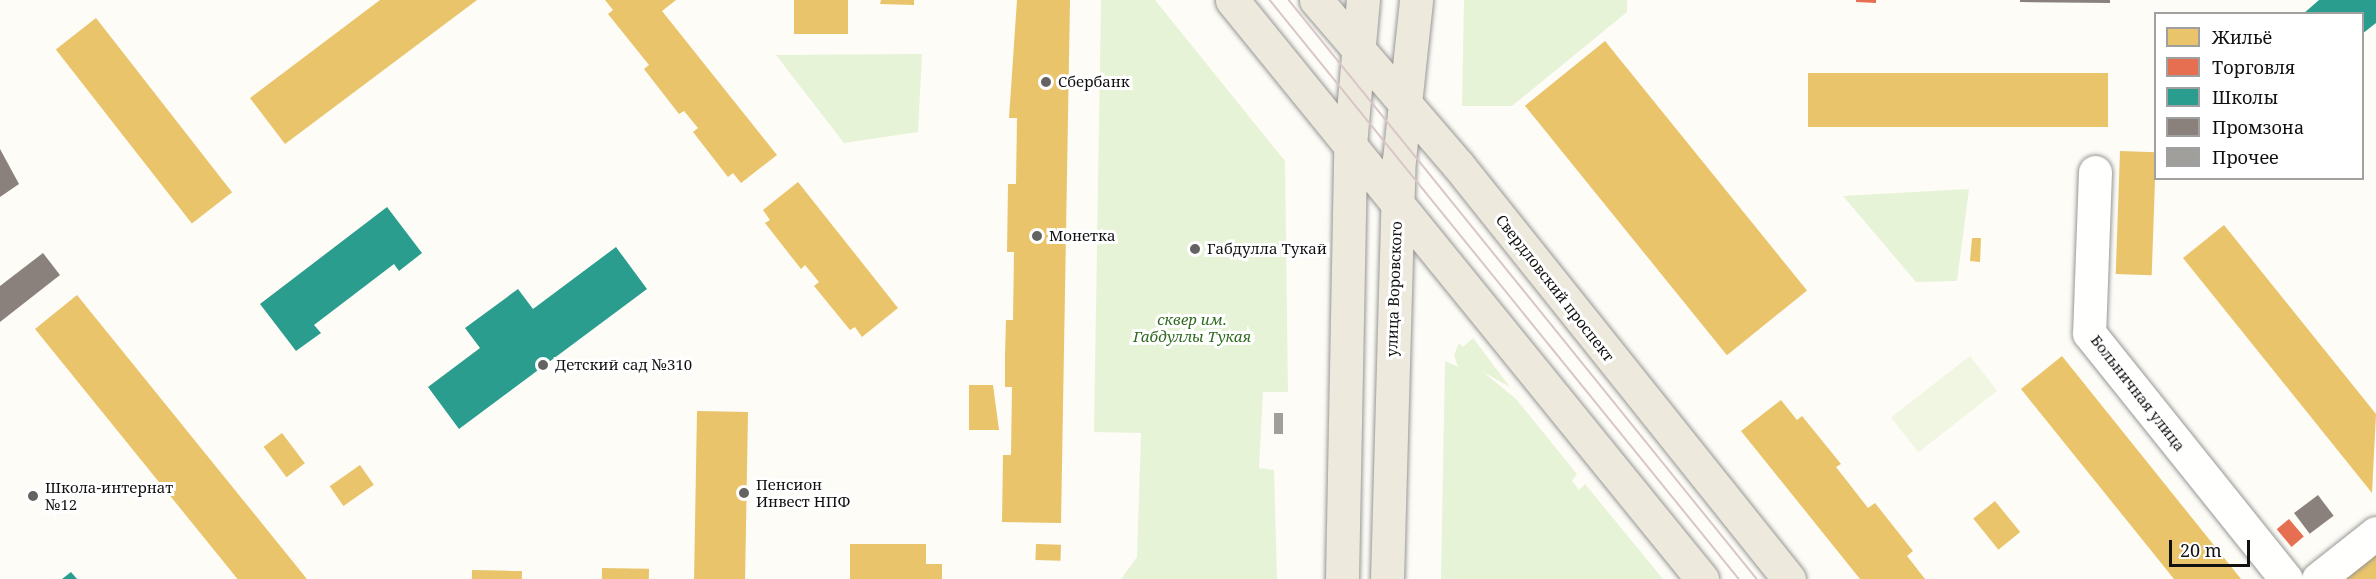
<!DOCTYPE html>
<html>
<head>
<meta charset="utf-8">
<style>
  body { margin:0 }
  #map { position:relative; width:2376px; height:579px; overflow:hidden; background:#fdfcf7; font-family:"Noto Serif",serif }
  div>[style] { position:absolute }
  .green>* { inset:0; background:#e7f3d7 }
  .pitch>* { inset:0; background:#f0f6e1; transform-origin:0 0 }
  .homes>* { inset:0; background:#e9c46a; transform-origin:0 0 }
  .shops>* { inset:0; background:#e76f51; transform-origin:0 0 }
  .schools>* { inset:0; background:#2a9d8f }
  .industry>* { inset:0; background:#8a817c; transform-origin:0 0 }
  .building>* { inset:0; background:#a19f9c; transform-origin:0 0 }
  .roads { filter:drop-shadow(0 0 2px #979795) drop-shadow(0 0 2px #979795) }
  .minor>* { height:33px; margin:-16.5px; padding:0 16.5px; transform-origin:16.5px; border-radius:16.5px; background:#fffffe }
  .major>* { height:33px; margin:-16.5px; padding:0 16.5px; transform-origin:16.5px; border-radius:16.5px; background:#ede9dc }
  .tram>* { height:1.5px; margin:-0.75px; padding:0 0.75px; transform-origin:0.75px; border-radius:0.75px; background:#d9c6c7 }
  .dots>* { width:16px; height:16px; translate:-50% -50%; box-sizing:border-box; border:3px solid #fff; border-radius:50% }
  span { translate:-50% -50%; white-space:nowrap; text-align:center; line-height:1.15; -webkit-text-stroke:6px #fff; paint-order:stroke }
  .poi-label { font-size:15px; color:#111 }
  .left { translate:0 -50%; text-align:left }
  .street-label { font-size:15px; color:#111 }
  .park-label { font-size:15px; color:#2f6b1f; font-style:italic }
  .legend { position:absolute; left:2154px; top:12px; width:210px; height:168px; box-sizing:border-box; background:#fff; border:2px solid #a0a0a0; margin:0; padding:8px 10px; list-style:none; font-size:18px; color:#111 }
  .legend li { display:flex; align-items:center; gap:12px; height:30px }
  .legend b { width:30px; border:2px solid #a0a0a0 }
  .scale { position:absolute; left:2169px; top:540px; width:81px; height:27px; box-sizing:border-box; border:3px solid #111; border-top:0; padding-left:8px; font-size:18px; line-height:21px; white-space:nowrap; color:#111; -webkit-text-stroke:4px #fff; paint-order:stroke }
</style>
</head>
<body>
<div id="map">
  <div class="green">
    <div style="clip-path:polygon(1101px 0,1155px 0,1285px 161px,1288px 392px,1263px 392px,1259px 468px,1274px 470px,1277px 579px,1121px 579px,1137px 557px,1141px 433px,1094px 432px)"></div>
    <div style="clip-path:polygon(1464px 0,1627px 0,1627px 12px,1512px 106px,1462px 106px)"></div>
    <div style="clip-path:polygon(922px 54px,918px 132px,844px 143px,776px 55px)"></div>
    <div style="clip-path:polygon(1969px 189px,1957px 281px,1916px 282px,1843px 196px)"></div>
    <div style="clip-path:polygon(1473px 338px,1510px 387px,1483px 372px,1516px 399px,1577px 474px,1572px 481px,1579px 490px,1585px 484px,1663px 579px,1441px 579px,1445px 361px,1458px 367px,1454px 355px,1459px 343px,1463px 347px)"></div>
  </div>
  <div class="pitch">
    <div style="left:1970px;top:356px;width:44px;height:100px;rotate:52deg"></div>
  </div>
  <div class="homes">
    <div style="clip-path:polygon(380px 0,477px 0,285px 144px,250px 98px)"></div>
    <div style="clip-path:polygon(605px 0,676px 0,662px 11px,777px 155px,741px 183px,733px 173px,728px 177px,693px 132px,698px 128px,684px 111px,679px 114px,644px 69px,649px 65px,608px 14px,613px 10px)"></div>
    <div style="left:794px;top:0;width:54px;height:34px"></div>
    <div style="clip-path:polygon(881px 0,914px 0,914px 5px,880px 4px)"></div>
    <div style="clip-path:polygon(1017px 0,1070px 0,1061px 523px,1002px 522px,1003px 455px,1011px 455px,1012px 387px,1005px 387px,1005px 355px,1006px 320px,1013px 320px,1014px 252px,1007px 252px,1008px 184px,1016px 184px,1017px 118px,1009px 118px)"></div>
    <div style="left:96px;top:18px;width:221px;height:51px;rotate:52deg"></div>
    <div style="left:1605px;top:41px;width:321px;height:103px;rotate:51deg"></div>
    <div style="left:1808px;top:73px;width:300px;height:54px"></div>
    <div style="left:2120px;top:151px;width:36px;height:123px;rotate:2deg"></div>
    <div style="clip-path:polygon(798px 182px,898px 308px,862px 337px,855px 327px,850px 330px,814px 286px,819px 282px,805px 265px,801px 269px,765px 223px,770px 220px,763px 210px)"></div>
    <div style="clip-path:polygon(2224px 225px,2376px 414px,2372px 493px,2183px 258px)"></div>
    <div style="clip-path:polygon(1972px 238px,1981px 238px,1980px 262px,1970px 261px)"></div>
    <div style="left:77px;top:295px;width:365px;height:54px;rotate:51deg"></div>
    <div style="clip-path:polygon(2062px 356px,2229px 564px,2241px 579px,2174px 579px,2021px 389px)"></div>
    <div style="clip-path:polygon(969px 385px,993px 385px,999px 430px,969px 430px)"></div>
    <div style="clip-path:polygon(1781px 400px,1797px 420px,1802px 416px,1841px 464px,1836px 467px,1868px 508px,1875px 503px,1913px 551px,1907px 556px,1925px 579px,1860px 579px,1741px 431px)"></div>
    <div style="left:697px;top:411px;width:51px;height:168px;rotate:1deg"></div>
    <div style="left:282px;top:433px;width:38px;height:23px;rotate:53deg"></div>
    <div style="left:360px;top:465px;width:24px;height:37px;rotate:55deg"></div>
    <div style="left:1995px;top:501px;width:40px;height:28px;rotate:51deg"></div>
    <div style="clip-path:polygon(850px 544px,926px 544px,926px 564px,942px 564px,942px 579px,850px 579px)"></div>
    <div style="left:1036px;top:544px;width:25px;height:16px;rotate:2deg"></div>
    <div style="clip-path:polygon(2376px 553px,2376px 579px,2343px 579px)"></div>
    <div style="left:602px;top:568px;width:47px;height:11px;rotate:1deg"></div>
    <div style="left:472px;top:570px;width:50px;height:9px;rotate:1deg"></div>
  </div>
  <div class="shops">
    <div style="clip-path:polygon(1856px 0,1876px 0,1876px 3px,1856px 2px)"></div>
    <div style="left:2289px;top:519px;width:23px;height:16px;rotate:50deg"></div>
  </div>
  <div class="schools">
    <div style="clip-path:polygon(2319px 0,2376px 0,2376px 23px,2362px 34px,2362px 14px,2303px 14px)"></div>
    <div style="clip-path:polygon(387px 207px,422px 253px,399px 271px,394px 264px,314px 325px,321px 333px,296px 351px,260px 304px)"></div>
    <div style="clip-path:polygon(616px 247px,647px 289px,459px 429px,428px 387px,480px 348px,465px 328px,518px 289px,533px 309px)"></div>
    <div style="clip-path:polygon(71px 572px,77px 579px,62px 579px)"></div>
  </div>
  <div class="industry">
    <div style="clip-path:polygon(2020px 0,2110px 0,2110px 3px,2020px 2px)"></div>
    <div style="clip-path:polygon(0 149px,19px 184px,0 197px)"></div>
    <div style="clip-path:polygon(43px 253px,60px 275px,0 322px,0 286px)"></div>
    <div style="left:2318px;top:495px;width:26px;height:30px;rotate:53deg"></div>
  </div>
  <div class="building">
    <div style="left:1283px;top:413px;width:21px;height:9px;rotate:90deg"></div>
  </div>
  <div class="roads">
    <div class="minor">
      <div style="left:2095px;top:172px;width:161px;rotate:92.1deg"></div>
      <div style="left:2089px;top:333px;width:315px;rotate:51.3deg"></div>
      <div style="left:2318px;top:579px;width:74px;rotate:-38.4deg"></div>
    </div>
    <div class="major">
      <div style="left:1232px;top:0;width:746px;rotate:50.93deg"></div>
      <div style="left:1316px;top:0;width:218px;rotate:49.3deg"></div>
      <div style="left:1458px;top:165px;width:530px;rotate:51.36deg"></div>
      <div style="left:1342px;top:579px;width:434px;rotate:-88.9deg"></div>
      <div style="left:1350px;top:145px;width:146px;rotate:-84.9deg"></div>
      <div style="left:1387px;top:579px;width:419px;rotate:-88.4deg"></div>
      <div style="left:1399px;top:160px;width:161px;rotate:-83.9deg"></div>
    </div>
  </div>
  <div class="tram">
    <div style="left:1270px;top:0;width:745px;rotate:50.99deg"></div>
    <div style="left:1289px;top:0;width:744px;rotate:51.05deg"></div>
  </div>
  <div class="dots">
    <div style="left:1046px;top:82px;background:#646362"></div>
    <div style="left:1037px;top:236px;background:#646362"></div>
    <div style="left:1195px;top:249px;background:#646362"></div>
    <div style="left:543px;top:365px;background:#646362"></div>
    <div style="left:744px;top:493px;background:#646362"></div>
    <div style="left:33px;top:496px;background:#646362"></div>
  </div>
  <div class="poi-label">
    <span class="left" style="left:1058px;top:82px">Сбербанк</span>
    <span class="left" style="left:1049px;top:236px">Монетка</span>
    <span class="left" style="left:1207px;top:249px">Габдулла Тукай</span>
    <span class="left" style="left:555px;top:365px">Детский сад №310</span>
    <span class="left" style="left:756px;top:493px">Пенсион<br>Инвест НПФ</span>
    <span class="left" style="left:45px;top:496px">Школа-интернат<br>№12</span>
  </div>
  <div class="street-label">
    <span style="left:1555px;top:288px;rotate:52deg">Свердловский проспект</span>
    <span style="left:1394px;top:289px;rotate:-88deg">улица Воровского</span>
    <span style="left:2138px;top:393px;rotate:52deg">Больничная улица</span>
  </div>
  <div class="park-label">
    <span style="left:1192px;top:328px">сквер им.<br>Габдуллы Тукая</span>
  </div>
  <ul class="legend">
  <li><b style="height:16px;background:#e9c46a"></b>Жильё</li>
  <li><b style="height:16px;background:#e76f51"></b>Торговля</li>
  <li><b style="height:16px;background:#2a9d8f"></b>Школы</li>
  <li><b style="height:16px;background:#8a817c"></b>Промзона</li>
  <li><b style="height:16px;background:#a19f9c"></b>Прочее</li>
  </ul>
  <div class="scale">20 m</div>
</div>
</body>
</html>
